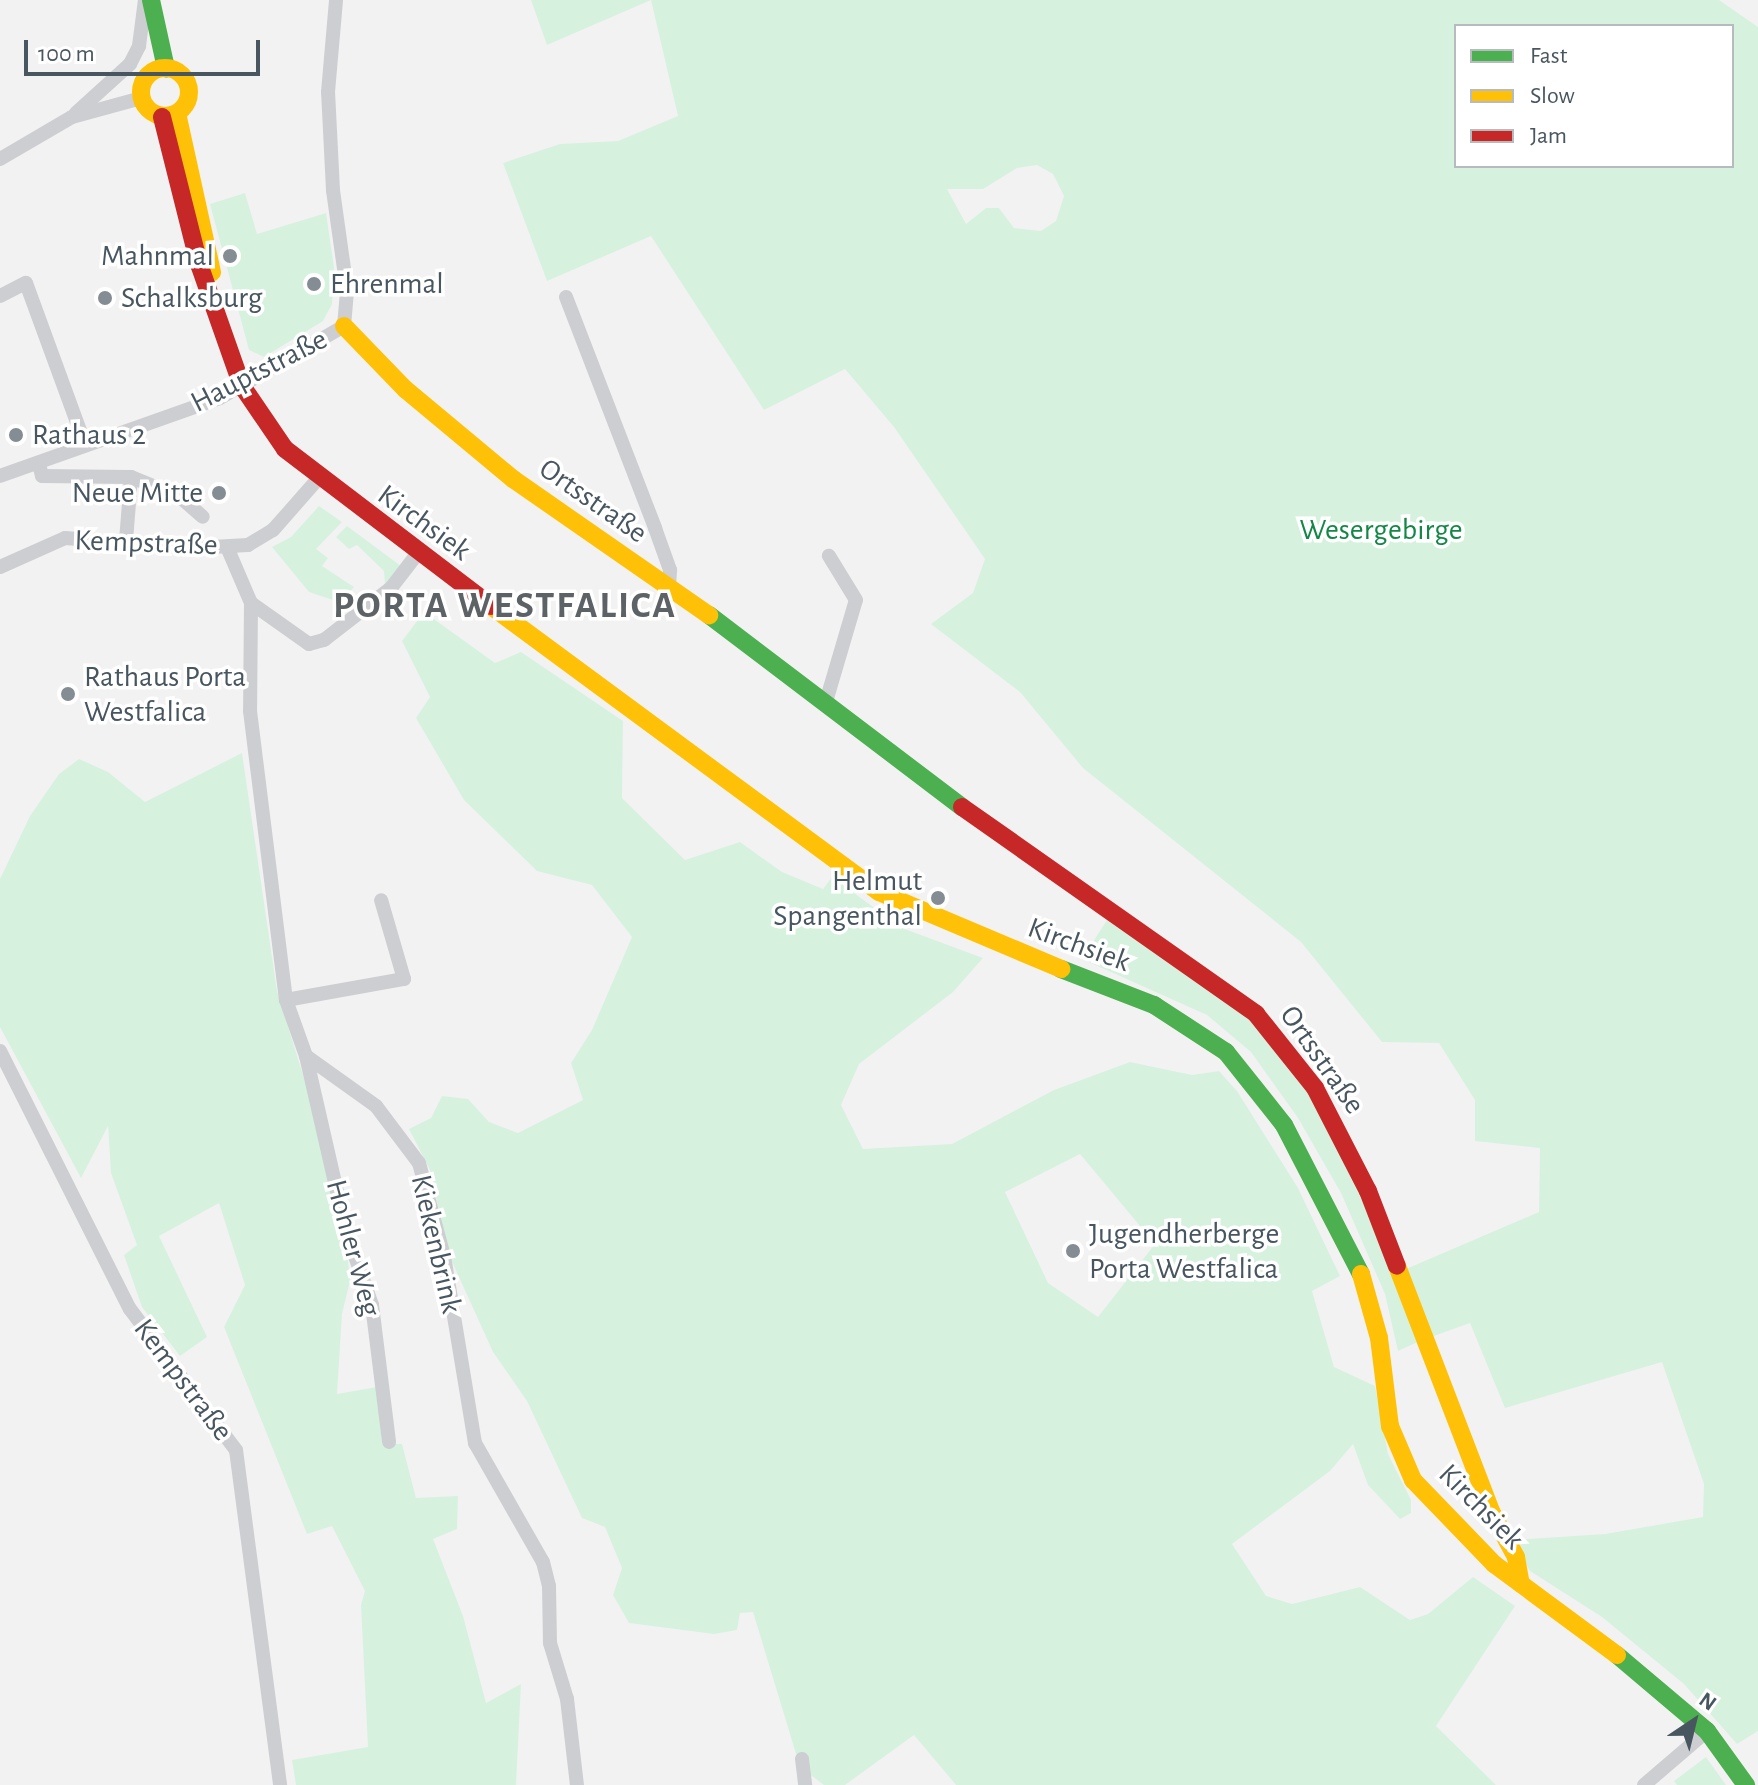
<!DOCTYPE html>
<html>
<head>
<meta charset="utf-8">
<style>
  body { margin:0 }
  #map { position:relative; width:1758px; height:1785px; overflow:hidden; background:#f3f2f2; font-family:"Alegreya Sans",sans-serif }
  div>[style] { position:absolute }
  .green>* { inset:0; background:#d6f2df }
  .street>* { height:14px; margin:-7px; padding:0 7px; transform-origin:7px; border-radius:7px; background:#ccced1 }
  .fast>* { height:18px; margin:-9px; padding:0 9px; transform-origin:9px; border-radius:9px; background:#4caf50 }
  .slow>* { height:18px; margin:-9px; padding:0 9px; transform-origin:9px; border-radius:9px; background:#ffc107 }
  .slow>.ring { margin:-9px; padding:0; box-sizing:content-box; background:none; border:18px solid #ffc107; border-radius:50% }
  .jam>* { height:18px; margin:-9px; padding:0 9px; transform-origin:9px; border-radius:9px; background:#c62828 }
  .dots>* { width:22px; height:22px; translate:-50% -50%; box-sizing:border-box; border:4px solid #fff; border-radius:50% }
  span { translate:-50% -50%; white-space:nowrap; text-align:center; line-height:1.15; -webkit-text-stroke:7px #fff; paint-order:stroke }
  .poi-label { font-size:30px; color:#485660 }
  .right { translate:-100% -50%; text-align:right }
  .left { translate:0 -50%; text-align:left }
  .street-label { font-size:30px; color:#485660 }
  .park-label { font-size:30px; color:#138747 }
  .district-label { font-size:38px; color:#5d6267; font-weight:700; letter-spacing:2px }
  .legend { position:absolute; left:1454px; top:24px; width:280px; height:144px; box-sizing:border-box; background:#fff; border:2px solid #b6bbbf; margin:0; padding:10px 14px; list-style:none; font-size:24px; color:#485660 }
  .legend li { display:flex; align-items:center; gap:16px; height:40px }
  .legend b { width:40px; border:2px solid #b6bbbf }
  .north { position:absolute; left:1654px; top:1681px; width:80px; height:80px; -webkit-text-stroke:6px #fff; paint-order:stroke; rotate:35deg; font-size:22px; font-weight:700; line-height:32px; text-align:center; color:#485660 }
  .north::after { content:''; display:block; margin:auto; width:28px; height:36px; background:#485660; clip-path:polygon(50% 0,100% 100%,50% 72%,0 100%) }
  .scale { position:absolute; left:24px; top:40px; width:236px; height:36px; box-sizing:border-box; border:4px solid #485660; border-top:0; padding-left:10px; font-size:24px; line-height:28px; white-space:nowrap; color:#485660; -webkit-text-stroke:6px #fff; paint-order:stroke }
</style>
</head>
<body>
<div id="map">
  <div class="green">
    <div style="clip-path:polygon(evenodd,531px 0,1719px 0,1758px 27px,1758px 1731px,1737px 1744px,1684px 1684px,1602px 1617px,1530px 1571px,1512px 1540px,1605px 1534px,1703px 1517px,1704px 1484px,1662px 1362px,1505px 1408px,1470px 1323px,1431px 1337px,1406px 1269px,1539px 1212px,1540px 1148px,1475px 1141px,1475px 1100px,1439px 1043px,1382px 1042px,1301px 942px,1083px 768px,1020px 692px,931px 624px,973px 593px,985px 559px,894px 427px,845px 369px,764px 410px,651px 236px,547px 281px,503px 163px,560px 144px,618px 141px,678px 116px,651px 0,547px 45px,531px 0,1456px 26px,1732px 26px,1732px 166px,1456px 166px,1456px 26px,531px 0,1037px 165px,1053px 174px,1064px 196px,1056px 221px,1041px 231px,1014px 228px,999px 208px,986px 208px,966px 224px,947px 189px,983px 189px,1017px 168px,1037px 165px)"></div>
    <div style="clip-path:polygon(245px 193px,257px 234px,326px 213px,334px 267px,332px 304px,323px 321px,264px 357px,249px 350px,210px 204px)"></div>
    <div style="clip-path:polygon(319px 506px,342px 522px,316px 549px,328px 558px,322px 566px,354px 587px,348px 594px,357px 602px,354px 607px,309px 592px,272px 547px,291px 537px)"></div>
    <div style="clip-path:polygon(347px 526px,401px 566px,385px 585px,384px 571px,357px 545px,349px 549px,336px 537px)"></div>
    <div style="clip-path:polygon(evenodd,424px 612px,495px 663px,521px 652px,623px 721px,622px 798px,685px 860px,740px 842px,782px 872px,823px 889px,832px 877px,902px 928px,983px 958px,953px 992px,859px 1064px,841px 1105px,863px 1149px,952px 1144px,1054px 1090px,1130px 1062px,1192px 1075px,1219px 1071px,1237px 1091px,1298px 1188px,1340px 1276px,1312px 1291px,1334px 1367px,1375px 1386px,1388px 1454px,1411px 1500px,1411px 1513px,1400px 1519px,1368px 1485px,1353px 1444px,1330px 1471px,1232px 1544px,1266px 1596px,1292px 1604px,1360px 1587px,1410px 1620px,1428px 1614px,1473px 1577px,1515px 1606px,1436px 1726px,1496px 1785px,956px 1785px,914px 1735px,845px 1785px,824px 1785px,800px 1767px,753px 1612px,740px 1613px,737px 1630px,714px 1634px,629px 1623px,613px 1595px,622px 1568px,605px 1527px,582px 1518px,527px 1401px,493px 1352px,449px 1255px,430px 1170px,409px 1129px,431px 1118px,442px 1096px,468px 1099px,489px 1122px,518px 1133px,583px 1100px,571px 1063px,592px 1030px,632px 937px,592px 885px,537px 871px,464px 800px,416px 718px,430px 697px,402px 641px,424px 612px,1080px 1154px,1155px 1244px,1098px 1317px,1048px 1283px,1005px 1192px,1080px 1154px)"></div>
    <div style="clip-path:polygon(242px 753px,277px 991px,308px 1091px,348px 1261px,350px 1281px,342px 1314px,337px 1394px,377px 1387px,382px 1444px,402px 1444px,416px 1498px,458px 1496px,457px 1529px,433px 1539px,463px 1616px,486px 1703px,521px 1684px,516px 1785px,296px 1785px,292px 1760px,368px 1747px,361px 1605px,365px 1591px,332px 1526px,307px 1534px,224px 1327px,245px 1285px,219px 1203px,159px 1236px,207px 1337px,180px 1356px,142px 1307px,124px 1255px,137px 1245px,111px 1173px,108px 1126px,81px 1178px,0 1027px,0 879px,30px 816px,59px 774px,79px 759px,108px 772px,145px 802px)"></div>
    <div style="clip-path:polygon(1107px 920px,1245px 1013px,1326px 1115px,1422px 1340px,1398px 1351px,1385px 1294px,1341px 1193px,1298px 1118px,1251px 1052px,1207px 1015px,1082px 959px)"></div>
    <div style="clip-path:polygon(1706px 1757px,1726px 1785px,1677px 1785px,1674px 1781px)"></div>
  </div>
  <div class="street">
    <div style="left:76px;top:113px;width:73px;rotate:-42.2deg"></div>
    <div style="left:130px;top:64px;width:20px;rotate:-63deg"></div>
    <div style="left:139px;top:46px;width:46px;rotate:-82.6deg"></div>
    <div style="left:0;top:159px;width:83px;rotate:-30.3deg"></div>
    <div style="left:72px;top:117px;width:72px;rotate:-15.4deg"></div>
    <div style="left:0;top:296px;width:29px;rotate:-27deg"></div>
    <div style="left:26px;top:283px;width:171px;rotate:69.9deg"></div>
    <div style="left:566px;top:297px;width:248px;rotate:68.9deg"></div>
    <div style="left:655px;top:528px;width:45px;rotate:70.3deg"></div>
    <div style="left:670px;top:570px;width:17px;rotate:93deg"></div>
    <div style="left:39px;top:464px;width:12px;rotate:76deg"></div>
    <div style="left:42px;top:476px;width:89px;rotate:0.6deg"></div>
    <div style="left:131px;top:477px;width:53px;rotate:22.2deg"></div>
    <div style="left:180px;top:497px;width:30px;rotate:41deg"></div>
    <div style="left:0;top:476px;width:233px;rotate:-19.5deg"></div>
    <div style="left:220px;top:398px;width:143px;rotate:-30.1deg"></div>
    <div style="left:344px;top:326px;width:36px;rotate:-85deg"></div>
    <div style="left:347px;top:290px;width:101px;rotate:-98deg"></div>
    <div style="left:333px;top:190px;width:98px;rotate:-92.9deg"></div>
    <div style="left:328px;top:92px;width:92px;rotate:-85deg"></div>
    <div style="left:126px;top:541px;width:64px;rotate:-85.5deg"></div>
    <div style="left:227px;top:547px;width:61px;rotate:66.8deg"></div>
    <div style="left:251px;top:603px;width:108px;rotate:90.5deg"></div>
    <div style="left:250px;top:711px;width:291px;rotate:82.9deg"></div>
    <div style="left:286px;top:1000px;width:59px;rotate:70.3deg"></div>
    <div style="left:306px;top:1056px;width:179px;rotate:77.1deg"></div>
    <div style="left:346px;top:1230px;width:79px;rotate:70.9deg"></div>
    <div style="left:372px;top:1305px;width:138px;rotate:82.9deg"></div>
    <div style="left:0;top:567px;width:71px;rotate:-24deg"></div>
    <div style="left:65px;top:538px;width:129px;rotate:4.4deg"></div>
    <div style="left:194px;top:548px;width:54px;rotate:-3.2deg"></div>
    <div style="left:248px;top:545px;width:29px;rotate:-31deg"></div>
    <div style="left:273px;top:530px;width:68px;rotate:-48.6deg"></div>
    <div style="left:251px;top:603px;width:71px;rotate:35.3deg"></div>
    <div style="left:309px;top:644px;width:16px;rotate:-15deg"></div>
    <div style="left:324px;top:640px;width:85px;rotate:-37.8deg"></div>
    <div style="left:391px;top:588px;width:44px;rotate:-52.4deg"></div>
    <div style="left:825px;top:705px;width:109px;rotate:-73.6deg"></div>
    <div style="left:856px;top:600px;width:52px;rotate:-121.5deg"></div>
    <div style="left:286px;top:1000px;width:120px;rotate:-10.1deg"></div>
    <div style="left:404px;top:979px;width:82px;rotate:-106.2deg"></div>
    <div style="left:0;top:1051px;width:289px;rotate:63.3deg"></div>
    <div style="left:130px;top:1309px;width:176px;rotate:53.1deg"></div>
    <div style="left:236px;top:1450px;width:338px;rotate:82.5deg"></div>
    <div style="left:306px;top:1056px;width:86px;rotate:35.5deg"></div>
    <div style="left:376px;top:1106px;width:71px;rotate:53deg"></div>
    <div style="left:419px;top:1163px;width:96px;rotate:75deg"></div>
    <div style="left:444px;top:1256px;width:190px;rotate:80.6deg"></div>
    <div style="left:475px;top:1443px;width:137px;rotate:60.3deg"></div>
    <div style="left:543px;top:1562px;width:25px;rotate:76deg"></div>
    <div style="left:549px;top:1586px;width:57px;rotate:89deg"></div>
    <div style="left:550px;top:1643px;width:59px;rotate:73.1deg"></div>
    <div style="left:567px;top:1699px;width:87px;rotate:83.4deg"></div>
    <div style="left:802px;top:1759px;width:26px;rotate:83deg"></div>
    <div style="left:1644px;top:1785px;width:83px;rotate:-40.6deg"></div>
  </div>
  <div class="fast">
    <div style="left:151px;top:0;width:70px;rotate:77.6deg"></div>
    <div style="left:709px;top:615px;width:318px;rotate:37.2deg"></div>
    <div style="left:1061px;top:969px;width:100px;rotate:21.2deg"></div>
    <div style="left:1154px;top:1005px;width:86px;rotate:33.1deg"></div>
    <div style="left:1226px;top:1052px;width:93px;rotate:51.5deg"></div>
    <div style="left:1284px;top:1125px;width:168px;rotate:62.7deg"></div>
    <div style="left:1617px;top:1655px;width:118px;rotate:40.2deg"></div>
    <div style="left:1707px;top:1731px;width:67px;rotate:54.2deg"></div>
  </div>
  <div class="slow">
    <div class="ring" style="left:141px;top:68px;width:30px;height:30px"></div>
    <div style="left:177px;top:113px;width:163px;rotate:77.6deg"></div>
    <div style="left:344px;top:326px;width:88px;rotate:45.9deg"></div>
    <div style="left:405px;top:389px;width:141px;rotate:39.8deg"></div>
    <div style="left:513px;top:479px;width:239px;rotate:34.8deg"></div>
    <div style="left:491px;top:606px;width:482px;rotate:36.4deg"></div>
    <div style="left:879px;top:892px;width:198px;rotate:22.9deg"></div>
    <div style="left:1397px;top:1266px;width:265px;rotate:69deg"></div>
    <div style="left:1492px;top:1513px;width:50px;rotate:61.4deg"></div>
    <div style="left:1516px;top:1557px;width:27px;rotate:80deg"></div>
    <div style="left:1361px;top:1274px;width:66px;rotate:74.3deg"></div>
    <div style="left:1379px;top:1338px;width:89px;rotate:82.9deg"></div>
    <div style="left:1390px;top:1426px;width:59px;rotate:66.9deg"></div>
    <div style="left:1413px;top:1480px;width:117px;rotate:46deg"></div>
    <div style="left:1494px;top:1564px;width:153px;rotate:36.5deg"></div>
  </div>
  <div class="jam">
    <div style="left:162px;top:117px;width:152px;rotate:75.9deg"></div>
    <div style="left:199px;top:264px;width:129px;rotate:70.6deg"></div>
    <div style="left:242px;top:386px;width:76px;rotate:55.7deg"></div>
    <div style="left:285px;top:449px;width:259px;rotate:37.3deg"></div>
    <div style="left:962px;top:807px;width:360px;rotate:35.1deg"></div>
    <div style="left:1256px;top:1014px;width:95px;rotate:51.4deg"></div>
    <div style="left:1315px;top:1088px;width:116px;rotate:62.8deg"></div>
    <div style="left:1368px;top:1191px;width:80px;rotate:68.9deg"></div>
  </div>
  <div class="dots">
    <div style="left:230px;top:256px;background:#848d93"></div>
    <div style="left:314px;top:284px;background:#848d93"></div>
    <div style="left:105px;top:298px;background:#848d93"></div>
    <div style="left:16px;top:435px;background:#848d93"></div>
    <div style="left:219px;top:493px;background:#848d93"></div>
    <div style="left:68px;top:694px;background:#848d93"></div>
    <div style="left:938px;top:898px;background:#848d93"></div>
    <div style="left:1073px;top:1251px;background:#848d93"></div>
  </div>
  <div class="poi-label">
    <span class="right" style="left:214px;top:256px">Mahnmal</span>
    <span class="left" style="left:330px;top:284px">Ehrenmal</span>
    <span class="left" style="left:121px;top:298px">Schalksburg</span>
    <span class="left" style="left:32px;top:435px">Rathaus 2</span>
    <span class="right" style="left:203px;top:493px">Neue Mitte</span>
    <span class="left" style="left:84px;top:694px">Rathaus Porta<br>Westfalica</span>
    <span class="right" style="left:922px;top:898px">Helmut<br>Spangenthal</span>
    <span class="left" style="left:1089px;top:1251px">Jugendherberge<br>Porta Westfalica</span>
  </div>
  <div class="street-label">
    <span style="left:259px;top:371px;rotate:-27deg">Hauptstraße</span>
    <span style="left:593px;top:501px;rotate:35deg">Ortsstraße</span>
    <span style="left:424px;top:523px;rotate:36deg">Kirchsiek</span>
    <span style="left:146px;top:543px;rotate:2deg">Kempstraße</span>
    <span style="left:1079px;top:945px;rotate:20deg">Kirchsiek</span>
    <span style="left:1322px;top:1060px;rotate:55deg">Ortsstraße</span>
    <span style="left:436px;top:1244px;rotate:77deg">Kiekenbrink</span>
    <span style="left:353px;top:1248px;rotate:75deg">Hohler Weg</span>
    <span style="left:183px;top:1380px;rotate:53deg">Kempstraße</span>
    <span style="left:1481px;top:1507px;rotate:45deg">Kirchsiek</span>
  </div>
  <div class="park-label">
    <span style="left:1381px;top:530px">Wesergebirge</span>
  </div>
  <div class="district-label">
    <span style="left:505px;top:607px">PORTA WESTFALICA</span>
  </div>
  <ul class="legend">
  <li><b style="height:10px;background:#4caf50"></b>Fast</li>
  <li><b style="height:10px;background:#ffc107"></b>Slow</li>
  <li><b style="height:10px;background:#c62828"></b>Jam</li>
  </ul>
  <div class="north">N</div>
  <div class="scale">100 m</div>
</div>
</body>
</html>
